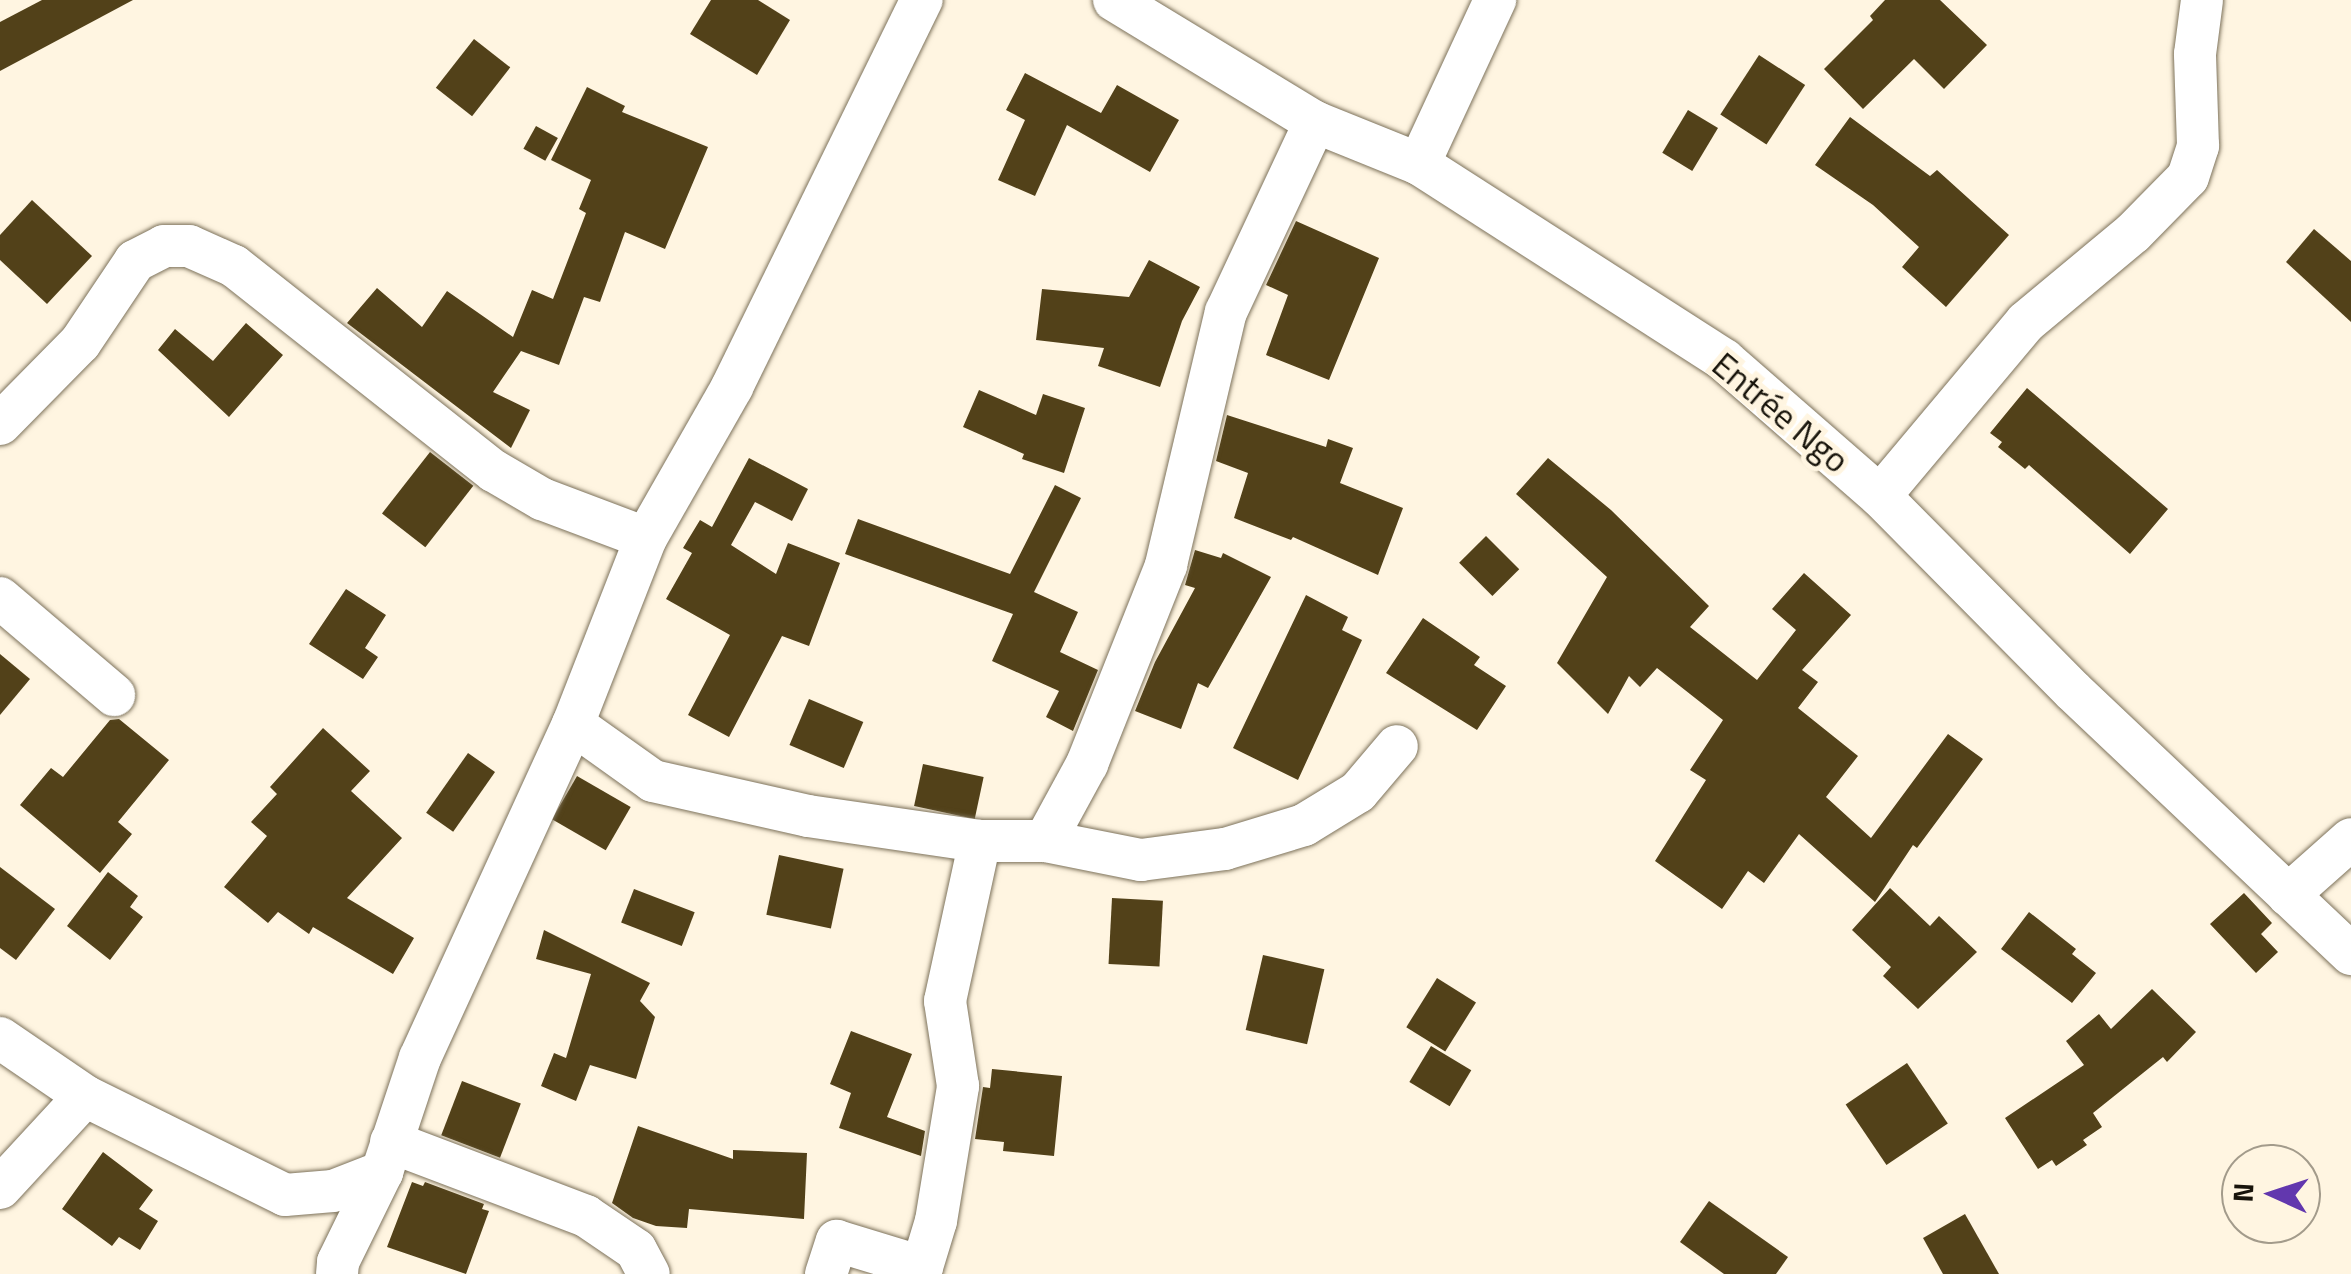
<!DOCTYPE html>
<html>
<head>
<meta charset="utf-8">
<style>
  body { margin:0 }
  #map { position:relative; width:2351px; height:1274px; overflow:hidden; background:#fff5e1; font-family:"Titillium Web",sans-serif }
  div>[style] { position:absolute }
  .building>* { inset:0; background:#524119; transform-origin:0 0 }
  .roads { filter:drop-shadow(0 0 2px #7d725b) drop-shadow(0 0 2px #7d725b) }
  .minor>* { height:42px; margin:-21px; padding:0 21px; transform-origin:21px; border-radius:21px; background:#fff }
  span { translate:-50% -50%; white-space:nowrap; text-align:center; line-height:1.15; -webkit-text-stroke:10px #fff5e1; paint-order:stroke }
  .street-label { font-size:35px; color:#18140b }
  .north { position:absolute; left:2221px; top:1144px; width:100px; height:100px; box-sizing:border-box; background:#fff5e1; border:2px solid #a39b8b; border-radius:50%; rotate:273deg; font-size:28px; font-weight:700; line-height:40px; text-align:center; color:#18140b }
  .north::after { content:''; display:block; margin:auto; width:35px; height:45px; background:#6237ae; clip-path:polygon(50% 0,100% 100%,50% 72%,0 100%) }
</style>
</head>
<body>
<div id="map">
  <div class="building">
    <div style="clip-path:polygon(42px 0,133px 0,0 71px,0 22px)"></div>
    <div style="clip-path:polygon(711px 0,758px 0,790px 20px,757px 75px,690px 34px)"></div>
    <div style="clip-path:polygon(1885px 0,1940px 0,1987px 45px,1944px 89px,1914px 59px,1863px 109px,1824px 69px,1873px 20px,1870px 16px)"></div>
    <div style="left:474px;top:39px;width:46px;height:62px;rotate:38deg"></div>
    <div style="left:1759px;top:55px;width:55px;height:71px;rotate:33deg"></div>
    <div style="clip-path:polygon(1025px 73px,1101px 113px,1117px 85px,1179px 120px,1150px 172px,1067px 125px,1035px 196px,998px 180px,1025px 120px,1006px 110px)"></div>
    <div style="clip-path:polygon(587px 87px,625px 106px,622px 112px,708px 147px,665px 249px,625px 232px,600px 302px,584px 297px,559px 365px,521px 351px,493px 392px,530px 410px,511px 448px,347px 323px,377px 288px,422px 327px,447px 291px,513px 337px,532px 290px,553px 299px,586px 213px,579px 209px,591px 180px,551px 160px)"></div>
    <div style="left:1688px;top:110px;width:35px;height:50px;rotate:31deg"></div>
    <div style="clip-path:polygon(1850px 117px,1930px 176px,1937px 170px,2009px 235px,1946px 307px,1902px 267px,1919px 247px,1873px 205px,1815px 165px)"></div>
    <div style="left:536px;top:126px;width:25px;height:26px;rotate:29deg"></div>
    <div style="clip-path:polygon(32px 200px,92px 256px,47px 304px,0 260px,0 235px)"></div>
    <div style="clip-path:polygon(1296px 221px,1379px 258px,1329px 380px,1266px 355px,1288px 295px,1266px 285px)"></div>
    <div style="clip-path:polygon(2314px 229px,2351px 261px,2351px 322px,2286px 262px)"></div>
    <div style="clip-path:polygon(1149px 260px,1200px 287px,1182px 321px,1160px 387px,1098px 366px,1104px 348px,1036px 340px,1042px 289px,1129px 297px)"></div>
    <div style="clip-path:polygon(246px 323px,283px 355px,229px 417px,158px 350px,175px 329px,213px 361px)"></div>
    <div style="clip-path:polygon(2027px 388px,2168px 509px,2130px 554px,2029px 465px,2025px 469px,1998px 447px,2002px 442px,1990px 433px)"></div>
    <div style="clip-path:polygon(979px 390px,1036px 415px,1043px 394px,1085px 408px,1064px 473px,1022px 459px,1024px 454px,963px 427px)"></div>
    <div style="clip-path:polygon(1227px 415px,1326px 447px,1328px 439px,1353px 448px,1340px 483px,1403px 508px,1378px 575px,1293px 537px,1291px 540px,1234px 518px,1248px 473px,1216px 461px)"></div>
    <div style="left:430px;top:452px;width:55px;height:78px;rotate:38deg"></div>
    <div style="clip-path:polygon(749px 458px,808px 489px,792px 521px,755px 502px,731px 545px,776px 574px,788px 543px,840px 563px,809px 646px,782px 636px,729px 737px,688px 715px,730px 635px,666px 599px,692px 553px,683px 548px,700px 520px,712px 527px)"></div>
    <div style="clip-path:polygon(1548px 458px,1611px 510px,1709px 606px,1690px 627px,1757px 680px,1796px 630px,1772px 609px,1804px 573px,1851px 615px,1802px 670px,1818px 682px,1798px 708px,1858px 756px,1826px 797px,1871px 838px,1948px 734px,1983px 759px,1917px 848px,1913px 845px,1875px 902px,1799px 834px,1764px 883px,1748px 871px,1722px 909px,1655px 861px,1706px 780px,1690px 770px,1723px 720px,1657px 668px,1640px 687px,1629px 676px,1608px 714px,1557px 663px,1607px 577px,1516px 494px)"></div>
    <div style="clip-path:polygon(1055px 485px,1081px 498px,1034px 592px,1078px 612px,1060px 652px,1098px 670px,1073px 731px,1046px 717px,1059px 691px,992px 661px,1013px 614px,845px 554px,858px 519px,1010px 574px)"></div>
    <div style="left:1486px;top:536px;width:47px;height:38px;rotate:45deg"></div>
    <div style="clip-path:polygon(1195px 550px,1221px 558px,1223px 553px,1271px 577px,1208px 688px,1198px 683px,1181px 729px,1135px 711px,1155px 662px,1195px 588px,1185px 585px)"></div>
    <div style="clip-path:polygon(346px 589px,386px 615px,365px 648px,378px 657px,363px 679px,309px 644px)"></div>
    <div style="clip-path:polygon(1306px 595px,1348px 617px,1342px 630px,1362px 640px,1298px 780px,1233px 748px)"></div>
    <div style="clip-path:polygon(1423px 618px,1480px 657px,1474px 665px,1506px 686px,1477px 730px,1386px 673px)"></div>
    <div style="clip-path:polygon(0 654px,30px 679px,0 715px)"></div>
    <div style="left:809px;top:699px;width:59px;height:50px;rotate:23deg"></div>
    <div style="clip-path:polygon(119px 719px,169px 760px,118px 822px,132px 834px,100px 873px,20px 805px,51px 768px,63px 777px,110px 720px)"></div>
    <div style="clip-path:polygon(323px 728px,370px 771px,351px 791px,402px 838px,347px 898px,414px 938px,393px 974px,313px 927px,309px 934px,278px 912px,268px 923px,224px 887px,267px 836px,251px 822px,277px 794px,270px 787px)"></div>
    <div style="left:468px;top:753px;width:33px;height:73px;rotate:35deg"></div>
    <div style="left:923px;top:764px;width:62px;height:43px;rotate:12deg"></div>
    <div style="left:577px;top:776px;width:62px;height:50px;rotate:30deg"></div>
    <div style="left:779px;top:855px;width:66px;height:61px;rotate:12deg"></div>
    <div style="clip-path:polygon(0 867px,55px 909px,16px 960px,0 948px)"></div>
    <div style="clip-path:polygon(108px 872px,138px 896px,130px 907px,143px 917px,110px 960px,67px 926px)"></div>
    <div style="clip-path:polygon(1890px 888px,1930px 926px,1939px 916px,1977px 952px,1918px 1009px,1883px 976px,1891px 967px,1852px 930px)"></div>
    <div style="left:634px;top:889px;width:65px;height:36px;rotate:21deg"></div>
    <div style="clip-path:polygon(2244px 893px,2272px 923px,2261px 934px,2278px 952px,2256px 973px,2210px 924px)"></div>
    <div style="left:1112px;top:898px;width:51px;height:66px;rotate:3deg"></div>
    <div style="clip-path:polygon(2029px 912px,2076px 949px,2072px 954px,2096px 973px,2072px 1003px,2001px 949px)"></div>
    <div style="clip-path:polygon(544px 930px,650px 983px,640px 1001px,655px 1017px,636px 1079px,590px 1065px,576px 1101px,541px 1086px,554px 1053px,566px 1058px,591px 974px,536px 959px)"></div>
    <div style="left:1263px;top:955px;width:63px;height:77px;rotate:13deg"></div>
    <div style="left:1437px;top:978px;width:46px;height:58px;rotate:32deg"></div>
    <div style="clip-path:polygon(2152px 989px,2196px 1032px,2167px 1062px,2163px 1057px,2093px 1113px,2102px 1127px,2083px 1140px,2087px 1145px,2056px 1166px,2052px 1160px,2038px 1169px,2005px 1118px,2084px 1065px,2066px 1041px,2099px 1014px,2111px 1029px)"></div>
    <div style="clip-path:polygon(851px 1031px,912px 1054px,887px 1117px,925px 1131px,921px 1156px,839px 1128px,851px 1093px,830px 1084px)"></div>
    <div style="left:1431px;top:1046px;width:47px;height:42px;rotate:31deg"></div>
    <div style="left:1907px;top:1063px;width:73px;height:74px;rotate:56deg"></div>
    <div style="clip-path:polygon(992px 1069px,1062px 1076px,1054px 1156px,1003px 1151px,1004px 1142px,975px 1139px,983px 1087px,990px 1088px)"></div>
    <div style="left:462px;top:1081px;width:63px;height:58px;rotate:21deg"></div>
    <div style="clip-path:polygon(638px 1126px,733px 1159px,733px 1150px,807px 1153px,804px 1219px,689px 1209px,687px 1228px,656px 1226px,633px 1218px,612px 1203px)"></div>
    <div style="clip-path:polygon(103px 1152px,153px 1190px,139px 1209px,158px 1221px,140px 1250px,119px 1237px,112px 1246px,62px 1209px)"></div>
    <div style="clip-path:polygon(412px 1182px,423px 1186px,425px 1182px,484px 1204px,482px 1209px,489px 1211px,466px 1274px,387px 1247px)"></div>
    <div style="clip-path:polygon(1709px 1201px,1788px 1257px,1776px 1274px,1724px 1274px,1680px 1242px)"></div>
    <div style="clip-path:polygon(1965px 1214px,1999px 1274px,1943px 1274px,1923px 1238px)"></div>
  </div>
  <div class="roads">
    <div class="minor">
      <div style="left:1114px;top:0;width:235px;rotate:31.3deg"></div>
      <div style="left:1315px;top:122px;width:112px;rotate:22deg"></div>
      <div style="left:1419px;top:164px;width:363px;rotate:32.7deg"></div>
      <div style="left:1724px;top:360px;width:207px;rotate:41.1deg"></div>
      <div style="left:1880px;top:496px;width:274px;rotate:45.3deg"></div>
      <div style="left:2073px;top:691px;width:383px;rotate:43.4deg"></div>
      <div style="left:1419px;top:164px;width:181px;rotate:-65.1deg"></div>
      <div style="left:0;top:424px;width:114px;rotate:-45.4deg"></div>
      <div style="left:80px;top:343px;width:99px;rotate:-56.1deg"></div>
      <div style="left:135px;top:261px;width:33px;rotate:-27deg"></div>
      <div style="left:164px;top:246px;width:25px"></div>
      <div style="left:189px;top:246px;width:49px;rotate:24deg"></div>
      <div style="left:234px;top:266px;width:331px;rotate:38.3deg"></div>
      <div style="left:494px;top:471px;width:56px;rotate:30.3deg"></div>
      <div style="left:542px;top:499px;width:111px;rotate:20.6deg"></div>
      <div style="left:1880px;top:496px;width:227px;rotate:-50deg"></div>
      <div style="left:2026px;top:322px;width:139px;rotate:-39.8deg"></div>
      <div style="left:2133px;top:233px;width:78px;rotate:-45.5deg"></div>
      <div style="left:2188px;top:177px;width:33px;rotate:-72deg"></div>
      <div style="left:2198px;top:146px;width:92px;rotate:-91.9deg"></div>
      <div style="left:2195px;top:54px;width:54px;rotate:-82.6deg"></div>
      <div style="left:0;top:598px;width:150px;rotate:40.4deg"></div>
      <div style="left:573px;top:724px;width:98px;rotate:35.5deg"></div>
      <div style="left:653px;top:781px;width:159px;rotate:12.7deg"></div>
      <div style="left:808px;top:816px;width:174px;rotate:8.3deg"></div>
      <div style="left:980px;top:841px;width:65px"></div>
      <div style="left:1045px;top:841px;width:98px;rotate:11.2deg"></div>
      <div style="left:1141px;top:860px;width:85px;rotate:-7.5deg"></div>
      <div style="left:1225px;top:849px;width:83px;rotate:-16.9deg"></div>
      <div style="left:1304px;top:825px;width:63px;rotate:-31.4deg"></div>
      <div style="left:1358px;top:792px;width:60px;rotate:-49.7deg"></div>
      <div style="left:1045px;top:841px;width:88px;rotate:-61.4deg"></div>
      <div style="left:1087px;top:764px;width:214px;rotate:-68.3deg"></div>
      <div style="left:1166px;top:565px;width:260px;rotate:-76.7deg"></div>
      <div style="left:1226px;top:312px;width:210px;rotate:-64.9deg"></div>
      <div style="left:2288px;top:895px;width:84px;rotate:-41.6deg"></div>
      <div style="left:0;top:1038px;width:103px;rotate:34.3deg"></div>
      <div style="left:85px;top:1096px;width:223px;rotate:26.3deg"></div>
      <div style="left:285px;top:1195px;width:48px;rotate:-4.8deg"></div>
      <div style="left:333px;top:1191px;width:53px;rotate:-21.2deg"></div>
      <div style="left:391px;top:1142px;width:209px;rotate:20.8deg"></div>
      <div style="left:586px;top:1216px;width:60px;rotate:34.2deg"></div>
      <div style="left:636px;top:1250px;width:27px;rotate:62deg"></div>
      <div style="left:0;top:1188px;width:125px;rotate:-47.3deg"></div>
      <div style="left:337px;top:1274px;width:12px;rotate:-85deg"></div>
      <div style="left:338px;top:1262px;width:100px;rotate:-63.9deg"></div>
      <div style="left:382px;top:1172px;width:120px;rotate:-71.6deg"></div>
      <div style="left:420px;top:1058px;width:367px;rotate:-65.4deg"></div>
      <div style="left:573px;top:724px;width:200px;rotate:-68.6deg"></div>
      <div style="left:646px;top:538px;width:174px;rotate:-60.3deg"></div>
      <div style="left:732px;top:387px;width:431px;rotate:-63.9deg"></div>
      <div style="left:826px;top:1274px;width:35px;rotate:-72deg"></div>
      <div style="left:837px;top:1241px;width:89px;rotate:17deg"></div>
      <div style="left:922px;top:1267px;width:48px;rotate:-73.1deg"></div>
      <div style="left:936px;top:1221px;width:137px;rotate:-80.7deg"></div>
      <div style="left:958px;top:1086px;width:86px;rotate:-98.7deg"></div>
      <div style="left:945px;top:1001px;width:164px;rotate:-77.7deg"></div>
    </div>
  </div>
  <div class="street-label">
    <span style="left:1781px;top:412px;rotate:40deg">Entrée Ngo</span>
  </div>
  <div class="north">N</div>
</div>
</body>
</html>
